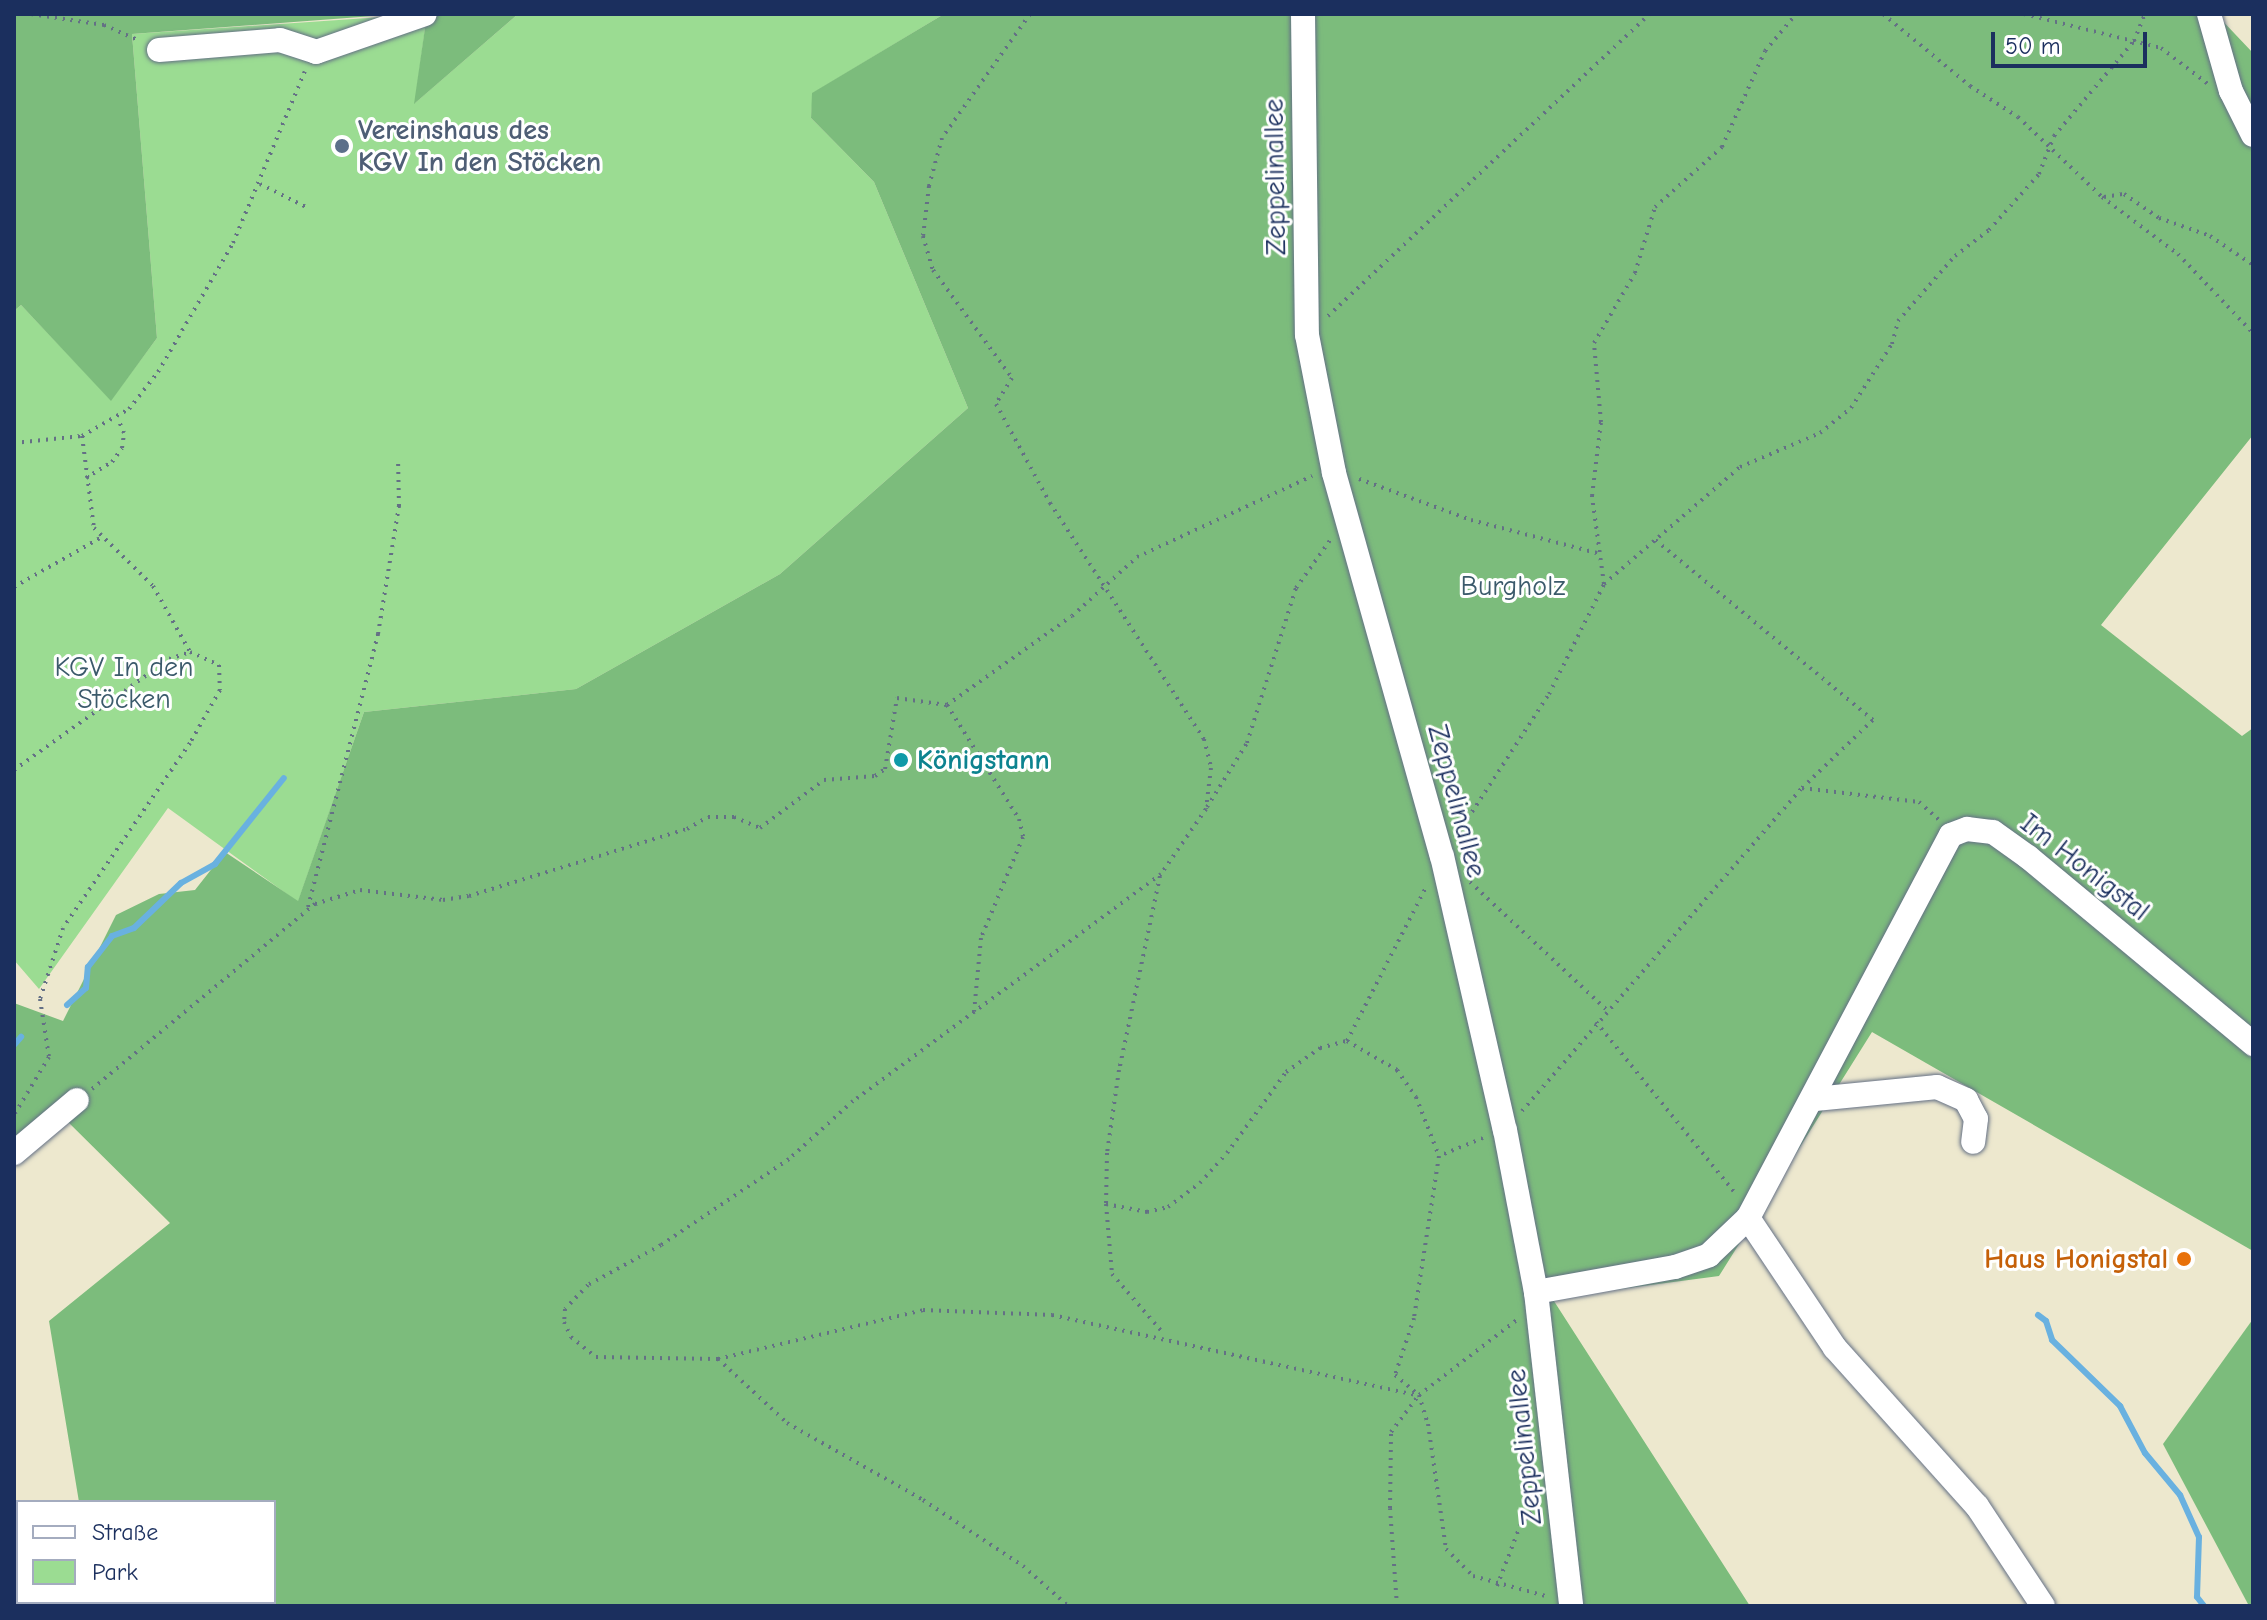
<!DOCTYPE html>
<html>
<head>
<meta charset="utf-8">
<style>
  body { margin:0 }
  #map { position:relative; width:2267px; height:1620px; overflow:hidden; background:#ede8ce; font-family:"Comic Neue",sans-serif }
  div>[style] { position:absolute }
  .green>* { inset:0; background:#9bdc92 }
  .forest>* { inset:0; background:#7cbc7c }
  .stream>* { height:6px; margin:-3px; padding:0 3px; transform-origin:3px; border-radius:3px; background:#69b1e0 }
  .path>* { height:4px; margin-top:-2px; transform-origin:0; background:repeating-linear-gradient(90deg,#647085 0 2px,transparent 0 8px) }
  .roads { filter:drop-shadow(0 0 2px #647085) drop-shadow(0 0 2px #647085) }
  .minor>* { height:24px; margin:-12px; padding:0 12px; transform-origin:12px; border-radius:12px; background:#fff }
  .dots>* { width:22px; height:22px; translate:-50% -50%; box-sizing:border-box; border:4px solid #fff; border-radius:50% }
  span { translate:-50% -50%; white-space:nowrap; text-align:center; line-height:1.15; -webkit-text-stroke:6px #fff; paint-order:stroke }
  .service-label { font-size:28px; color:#4e5e75; font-weight:700 }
  .left { translate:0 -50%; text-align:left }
  .street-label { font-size:28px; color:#1b2f5e }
  .park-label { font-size:28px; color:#3b5a6b }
  .culture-label { font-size:28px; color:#0d838f; font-weight:700 }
  .food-label { font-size:28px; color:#c56008; font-weight:700 }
  .right { translate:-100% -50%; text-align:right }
  .frame { position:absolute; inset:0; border:16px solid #1b2f5e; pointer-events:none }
  .legend { position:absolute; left:16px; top:1500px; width:260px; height:104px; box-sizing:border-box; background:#fff; border:2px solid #a4acbf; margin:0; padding:10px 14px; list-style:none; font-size:24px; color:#1b2f5e }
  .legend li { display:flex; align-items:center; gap:16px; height:40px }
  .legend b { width:40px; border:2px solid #a4acbf }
  .scale { position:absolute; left:1991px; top:32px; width:156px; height:36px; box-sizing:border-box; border:4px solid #1b2f5e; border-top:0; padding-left:10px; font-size:24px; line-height:28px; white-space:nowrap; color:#1b2f5e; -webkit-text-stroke:6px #fff; paint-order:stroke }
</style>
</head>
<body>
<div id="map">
  <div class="green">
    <div style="clip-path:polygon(427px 14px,415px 103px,518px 14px,944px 14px,813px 93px,811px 118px,874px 182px,968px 408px,780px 574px,576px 689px,364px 712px,298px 902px,168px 808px,39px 989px,14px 960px,14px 311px,21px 305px,111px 400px,157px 338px,132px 34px)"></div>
  </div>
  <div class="forest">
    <div style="clip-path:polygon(14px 14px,400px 14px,132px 34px,157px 338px,111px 401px,21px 305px,14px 311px)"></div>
    <div style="clip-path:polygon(427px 14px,518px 14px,414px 104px)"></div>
    <div style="clip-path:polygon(944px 14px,2216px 14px,2253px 53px,2253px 435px,2101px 625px,2242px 736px,2253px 728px,2253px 1251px,1872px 1032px,1719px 1276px,1552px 1298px,1750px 1606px,14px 1606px,18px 1510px,18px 1602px,274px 1602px,274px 1502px,79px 1502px,49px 1321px,170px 1223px,63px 1117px,14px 1162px,14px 1003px,63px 1021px,116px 915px,159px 894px,195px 890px,225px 852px,298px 901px,364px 712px,576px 689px,780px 574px,968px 408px,874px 182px,811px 118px,812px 93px)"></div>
    <div style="clip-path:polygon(2253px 1319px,2253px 1606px,2249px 1606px,2163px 1444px)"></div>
  </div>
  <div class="stream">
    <div style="left:67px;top:1005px;width:25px;rotate:-42deg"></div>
    <div style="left:86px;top:988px;width:21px;rotate:-85deg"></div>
    <div style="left:88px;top:967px;width:39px;rotate:-52deg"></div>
    <div style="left:112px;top:936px;width:23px;rotate:-20deg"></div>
    <div style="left:134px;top:928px;width:65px;rotate:-43.8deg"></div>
    <div style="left:181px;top:883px;width:39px;rotate:-29deg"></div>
    <div style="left:215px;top:864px;width:110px;rotate:-51.3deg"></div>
    <div style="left:14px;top:1045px;width:11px;rotate:-49deg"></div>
    <div style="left:2038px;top:1315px;width:10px;rotate:37deg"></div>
    <div style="left:2046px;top:1321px;width:20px;rotate:72deg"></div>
    <div style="left:2052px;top:1340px;width:95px;rotate:44.1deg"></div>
    <div style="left:2120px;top:1406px;width:53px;rotate:62deg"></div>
    <div style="left:2145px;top:1453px;width:55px;rotate:50.2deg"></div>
    <div style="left:2180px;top:1495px;width:46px;rotate:65.7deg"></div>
    <div style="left:2199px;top:1537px;width:60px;rotate:91.9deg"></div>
    <div style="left:2197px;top:1597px;width:11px;rotate:52deg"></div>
  </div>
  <div class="path">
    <div style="left:31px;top:14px;width:74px;rotate:8.6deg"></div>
    <div style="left:104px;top:25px;width:39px;rotate:24deg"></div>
    <div style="left:1030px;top:14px;width:152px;rotate:125.4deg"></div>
    <div style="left:942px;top:138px;width:50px;rotate:105.2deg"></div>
    <div style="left:929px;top:186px;width:50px;rotate:96.8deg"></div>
    <div style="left:923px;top:236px;width:35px;rotate:74deg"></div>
    <div style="left:933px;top:270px;width:134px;rotate:53.8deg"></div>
    <div style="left:1012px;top:378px;width:31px;rotate:122deg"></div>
    <div style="left:996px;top:404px;width:113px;rotate:61.4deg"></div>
    <div style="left:1050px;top:503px;width:282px;rotate:56.9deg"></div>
    <div style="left:1204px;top:739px;width:30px;rotate:76deg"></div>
    <div style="left:1211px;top:768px;width:41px;rotate:97deg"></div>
    <div style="left:1206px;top:809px;width:79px;rotate:124.7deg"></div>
    <div style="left:1161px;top:874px;width:383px;rotate:143.6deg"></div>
    <div style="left:853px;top:1101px;width:86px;rotate:137.8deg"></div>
    <div style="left:789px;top:1159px;width:154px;rotate:146.1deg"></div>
    <div style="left:661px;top:1245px;width:83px;rotate:151.3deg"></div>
    <div style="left:588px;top:1285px;width:33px;rotate:134deg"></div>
    <div style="left:565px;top:1309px;width:13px;rotate:94deg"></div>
    <div style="left:564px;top:1322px;width:17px;rotate:65deg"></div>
    <div style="left:571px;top:1337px;width:32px;rotate:39deg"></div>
    <div style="left:596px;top:1357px;width:122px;rotate:0.9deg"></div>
    <div style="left:718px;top:1359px;width:94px;rotate:42.8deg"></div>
    <div style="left:787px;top:1423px;width:156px;rotate:29.5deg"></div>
    <div style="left:923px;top:1500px;width:120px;rotate:33.4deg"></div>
    <div style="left:1023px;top:1566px;width:60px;rotate:41.6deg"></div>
    <div style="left:1883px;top:14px;width:113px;rotate:39.6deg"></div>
    <div style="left:1970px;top:86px;width:57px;rotate:32.9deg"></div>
    <div style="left:2018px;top:117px;width:116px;rotate:43.6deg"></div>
    <div style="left:2102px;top:197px;width:95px;rotate:36.9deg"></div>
    <div style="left:2178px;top:254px;width:109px;rotate:46.5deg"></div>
    <div style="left:2024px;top:14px;width:141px;rotate:13.9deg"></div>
    <div style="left:2161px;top:48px;width:59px;rotate:37.5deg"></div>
    <div style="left:260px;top:184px;width:51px;rotate:26.6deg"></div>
    <div style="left:2104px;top:197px;width:20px;rotate:-9deg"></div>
    <div style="left:2124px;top:194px;width:42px;rotate:34.4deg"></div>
    <div style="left:2159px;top:218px;width:54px;rotate:19.4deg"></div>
    <div style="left:2210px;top:236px;width:52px;rotate:34deg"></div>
    <div style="left:1328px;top:316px;width:441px;rotate:-43.2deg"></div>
    <div style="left:82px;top:436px;width:93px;rotate:82.6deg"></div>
    <div style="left:94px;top:528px;width:83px;rotate:44.5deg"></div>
    <div style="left:153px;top:586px;width:76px;rotate:60.7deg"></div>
    <div style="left:14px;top:443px;width:68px;rotate:-5.9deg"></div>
    <div style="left:82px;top:436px;width:54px;rotate:-29.9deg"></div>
    <div style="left:129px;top:409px;width:47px;rotate:-51.9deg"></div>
    <div style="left:158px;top:372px;width:149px;rotate:-59.8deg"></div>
    <div style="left:233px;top:243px;width:186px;rotate:-67.3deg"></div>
    <div style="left:86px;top:478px;width:31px;rotate:-32deg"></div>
    <div style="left:112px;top:462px;width:17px;rotate:-54deg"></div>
    <div style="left:122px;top:448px;width:15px;rotate:-82deg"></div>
    <div style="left:124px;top:433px;width:15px;rotate:-113deg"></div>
    <div style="left:1359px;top:479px;width:119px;rotate:20.1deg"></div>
    <div style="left:1471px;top:520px;width:134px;rotate:14.7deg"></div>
    <div style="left:1604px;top:584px;width:89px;rotate:-97.8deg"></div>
    <div style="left:1592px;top:496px;width:75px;rotate:-83.1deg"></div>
    <div style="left:1601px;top:422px;width:79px;rotate:-95.1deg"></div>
    <div style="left:1594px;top:343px;width:81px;rotate:-59.6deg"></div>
    <div style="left:1635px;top:273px;width:69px;rotate:-73.1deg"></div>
    <div style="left:1655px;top:207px;width:90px;rotate:-41.8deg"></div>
    <div style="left:1722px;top:147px;width:105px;rotate:-65.9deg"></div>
    <div style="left:1765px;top:51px;width:48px;rotate:-50deg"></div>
    <div style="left:14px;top:587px;width:101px;rotate:-29.6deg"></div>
    <div style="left:947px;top:705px;width:135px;rotate:57.7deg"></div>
    <div style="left:1019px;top:819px;width:18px;rotate:77deg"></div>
    <div style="left:1023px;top:837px;width:109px;rotate:112.6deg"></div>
    <div style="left:981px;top:938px;width:74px;rotate:95.4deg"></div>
    <div style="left:14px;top:770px;width:191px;rotate:-35.6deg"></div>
    <div style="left:169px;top:659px;width:22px;rotate:-18deg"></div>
    <div style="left:190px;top:652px;width:32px;rotate:24deg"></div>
    <div style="left:219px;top:665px;width:25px;rotate:88deg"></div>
    <div style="left:220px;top:690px;width:61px;rotate:119.5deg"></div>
    <div style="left:190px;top:743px;width:224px;rotate:124.5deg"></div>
    <div style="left:63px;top:928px;width:75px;rotate:107.9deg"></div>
    <div style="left:40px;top:999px;width:59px;rotate:81.2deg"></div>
    <div style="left:49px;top:1057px;width:68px;rotate:121.1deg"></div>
    <div style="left:1802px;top:788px;width:118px;rotate:6.8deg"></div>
    <div style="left:1919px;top:802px;width:27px;rotate:42deg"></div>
    <div style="left:1207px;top:807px;width:75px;rotate:-58deg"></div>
    <div style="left:1247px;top:743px;width:163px;rotate:-72.5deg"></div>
    <div style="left:1296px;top:588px;width:60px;rotate:-54.5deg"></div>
    <div style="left:1459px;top:832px;width:165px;rotate:-56.9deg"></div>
    <div style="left:1549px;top:694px;width:123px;rotate:-63.4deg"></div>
    <div style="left:1604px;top:584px;width:179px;rotate:-40.7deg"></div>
    <div style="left:1740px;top:467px;width:87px;rotate:-23deg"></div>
    <div style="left:1820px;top:433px;width:40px;rotate:-39deg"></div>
    <div style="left:1851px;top:408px;width:76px;rotate:-57.4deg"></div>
    <div style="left:1892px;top:344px;width:24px;rotate:-75deg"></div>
    <div style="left:1898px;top:321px;width:86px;rotate:-48.8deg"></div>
    <div style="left:1955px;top:256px;width:43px;rotate:-37.4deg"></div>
    <div style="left:1989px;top:230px;width:75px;rotate:-48.2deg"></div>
    <div style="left:2039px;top:174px;width:41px;rotate:-68.5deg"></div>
    <div style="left:2054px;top:136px;width:124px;rotate:-49.9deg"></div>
    <div style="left:2134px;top:41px;width:29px;rotate:-68deg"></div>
    <div style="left:1160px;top:876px;width:198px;rotate:101.9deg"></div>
    <div style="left:1119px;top:1070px;width:84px;rotate:98.2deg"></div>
    <div style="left:1107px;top:1153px;width:51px;rotate:91.1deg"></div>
    <div style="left:1106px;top:1204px;width:70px;rotate:85.1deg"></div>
    <div style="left:1112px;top:1274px;width:79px;rotate:49.1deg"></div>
    <div style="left:1470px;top:882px;width:187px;rotate:43.1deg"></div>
    <div style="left:308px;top:907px;width:282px;rotate:-75.6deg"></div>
    <div style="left:378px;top:634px;width:130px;rotate:-80.7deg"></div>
    <div style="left:399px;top:506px;width:46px;rotate:-91.2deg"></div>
    <div style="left:1596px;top:1022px;width:222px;rotate:50.9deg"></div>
    <div style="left:1347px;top:1041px;width:173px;rotate:-62.8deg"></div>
    <div style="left:92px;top:1089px;width:290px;rotate:-39.7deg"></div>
    <div style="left:315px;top:904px;width:47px;rotate:-17.3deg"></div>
    <div style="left:360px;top:890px;width:84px;rotate:6.9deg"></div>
    <div style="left:443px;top:900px;width:26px;rotate:-9deg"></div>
    <div style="left:469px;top:896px;width:228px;rotate:-17.1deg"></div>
    <div style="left:687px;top:829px;width:24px;rotate:-30deg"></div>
    <div style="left:708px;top:817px;width:26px"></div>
    <div style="left:734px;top:817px;width:28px;rotate:23deg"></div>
    <div style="left:760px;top:828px;width:80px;rotate:-36.9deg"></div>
    <div style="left:824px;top:780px;width:51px;rotate:-4.5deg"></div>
    <div style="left:875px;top:776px;width:12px;rotate:-35deg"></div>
    <div style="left:885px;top:769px;width:72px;rotate:-80.4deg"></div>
    <div style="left:897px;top:698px;width:50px;rotate:8deg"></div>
    <div style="left:947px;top:705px;width:153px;rotate:-35.5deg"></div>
    <div style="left:1072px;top:616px;width:88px;rotate:-42.2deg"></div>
    <div style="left:1137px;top:557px;width:193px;rotate:-24.8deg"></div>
    <div style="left:1522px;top:1111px;width:427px;rotate:-49.1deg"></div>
    <div style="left:1802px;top:788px;width:98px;rotate:-43.8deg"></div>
    <div style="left:1873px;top:720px;width:284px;rotate:-140.4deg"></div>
    <div style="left:1483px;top:1138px;width:48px;rotate:157.8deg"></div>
    <div style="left:1439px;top:1156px;width:164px;rotate:98.8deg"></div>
    <div style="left:1414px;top:1318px;width:60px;rotate:108.4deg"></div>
    <div style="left:1395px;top:1375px;width:31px;rotate:40deg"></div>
    <div style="left:1419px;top:1395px;width:30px;rotate:73deg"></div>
    <div style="left:1428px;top:1424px;width:126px;rotate:81.8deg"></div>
    <div style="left:1446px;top:1549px;width:38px;rotate:45deg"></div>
    <div style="left:1473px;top:1576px;width:79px;rotate:15.4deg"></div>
    <div style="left:1106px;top:1204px;width:42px;rotate:11deg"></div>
    <div style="left:1147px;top:1212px;width:22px;rotate:-13deg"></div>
    <div style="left:1168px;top:1207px;width:40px;rotate:-37deg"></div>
    <div style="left:1200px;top:1183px;width:40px;rotate:-48deg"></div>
    <div style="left:1227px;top:1153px;width:100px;rotate:-53.9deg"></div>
    <div style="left:1286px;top:1072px;width:42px;rotate:-35.2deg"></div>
    <div style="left:1320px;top:1048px;width:28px;rotate:-15deg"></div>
    <div style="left:1347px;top:1041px;width:58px;rotate:30.1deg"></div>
    <div style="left:1397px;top:1070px;width:33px;rotate:55deg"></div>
    <div style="left:1416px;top:1097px;width:63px;rotate:68.7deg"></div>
    <div style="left:718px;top:1359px;width:211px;rotate:-13.4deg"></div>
    <div style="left:923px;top:1310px;width:129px;rotate:2.2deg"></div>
    <div style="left:1052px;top:1315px;width:373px;rotate:12.4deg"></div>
    <div style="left:1497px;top:1586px;width:64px;rotate:-69deg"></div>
    <div style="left:1520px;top:1526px;width:28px;rotate:-51deg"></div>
    <div style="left:1397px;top:1606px;width:98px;rotate:-94.1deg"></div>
    <div style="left:1390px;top:1508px;width:76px;rotate:-89.2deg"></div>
    <div style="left:1391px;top:1432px;width:46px;rotate:-52.9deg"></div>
    <div style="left:1419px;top:1395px;width:125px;rotate:-37.5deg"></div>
  </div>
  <div class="roads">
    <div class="minor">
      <div style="left:1303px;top:14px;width:321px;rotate:89.3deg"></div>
      <div style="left:1307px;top:335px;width:141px;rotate:78.9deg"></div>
      <div style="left:1334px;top:473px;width:398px;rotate:74.3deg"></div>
      <div style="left:1442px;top:856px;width:281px;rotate:77.1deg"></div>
      <div style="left:1505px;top:1130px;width:165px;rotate:79.2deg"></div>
      <div style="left:1536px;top:1292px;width:316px;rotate:83.6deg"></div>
      <div style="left:2209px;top:14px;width:80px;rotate:74.1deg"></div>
      <div style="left:2231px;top:91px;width:49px;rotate:63.4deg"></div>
      <div style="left:159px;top:50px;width:121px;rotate:-4.7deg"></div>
      <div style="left:280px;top:40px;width:38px;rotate:18deg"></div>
      <div style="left:316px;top:52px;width:115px;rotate:-19.2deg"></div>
      <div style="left:1815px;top:1099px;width:123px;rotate:-5.6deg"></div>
      <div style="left:1937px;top:1087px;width:32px;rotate:24deg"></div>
      <div style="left:1966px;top:1100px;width:21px;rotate:62deg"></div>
      <div style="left:1976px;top:1119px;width:23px;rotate:97deg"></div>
      <div style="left:14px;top:1153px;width:82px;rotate:-40.1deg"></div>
      <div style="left:1748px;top:1218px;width:156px;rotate:56.2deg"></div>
      <div style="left:1835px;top:1348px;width:212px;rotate:48.1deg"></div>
      <div style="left:1977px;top:1506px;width:120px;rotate:56.6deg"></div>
      <div style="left:1536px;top:1292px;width:141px;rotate:-10.2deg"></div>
      <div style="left:1675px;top:1267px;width:36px;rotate:-19deg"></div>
      <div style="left:1709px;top:1255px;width:54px;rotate:-43.5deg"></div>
      <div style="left:1748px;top:1218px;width:433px;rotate:-62.1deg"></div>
      <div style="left:1951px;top:835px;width:17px;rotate:-21deg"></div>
      <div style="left:1967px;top:829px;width:26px;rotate:7deg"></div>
      <div style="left:1993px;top:832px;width:43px;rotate:35.5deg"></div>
      <div style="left:2028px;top:857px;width:293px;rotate:39.7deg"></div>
    </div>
  </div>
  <div class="dots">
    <div style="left:342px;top:146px;background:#5c6f8a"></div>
    <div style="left:901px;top:760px;background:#0f9aa8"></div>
    <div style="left:2184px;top:1259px;background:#e8710a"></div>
  </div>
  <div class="service-label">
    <span class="left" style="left:358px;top:146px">Vereinshaus des<br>KGV In den Stöcken</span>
  </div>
  <div class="street-label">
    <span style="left:1275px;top:177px;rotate:-91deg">Zeppelinallee</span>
    <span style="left:1457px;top:801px;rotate:75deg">Zeppelinallee</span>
    <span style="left:2085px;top:867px;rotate:38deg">Im Honigstal</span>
    <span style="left:1524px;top:1447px;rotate:-96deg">Zeppelinallee</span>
  </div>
  <div class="park-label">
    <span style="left:1513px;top:586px">Burgholz</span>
    <span style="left:124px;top:683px">KGV In den<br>Stöcken</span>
  </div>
  <div class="culture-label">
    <span class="left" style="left:917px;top:760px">Königstann</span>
  </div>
  <div class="food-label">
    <span class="right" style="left:2168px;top:1259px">Haus Honigstal</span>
  </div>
  <div class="frame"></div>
  <ul class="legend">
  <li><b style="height:10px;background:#fff"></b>Straße</li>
  <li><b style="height:22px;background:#9bdc92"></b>Park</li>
  </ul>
  <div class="scale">50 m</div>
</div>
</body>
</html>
